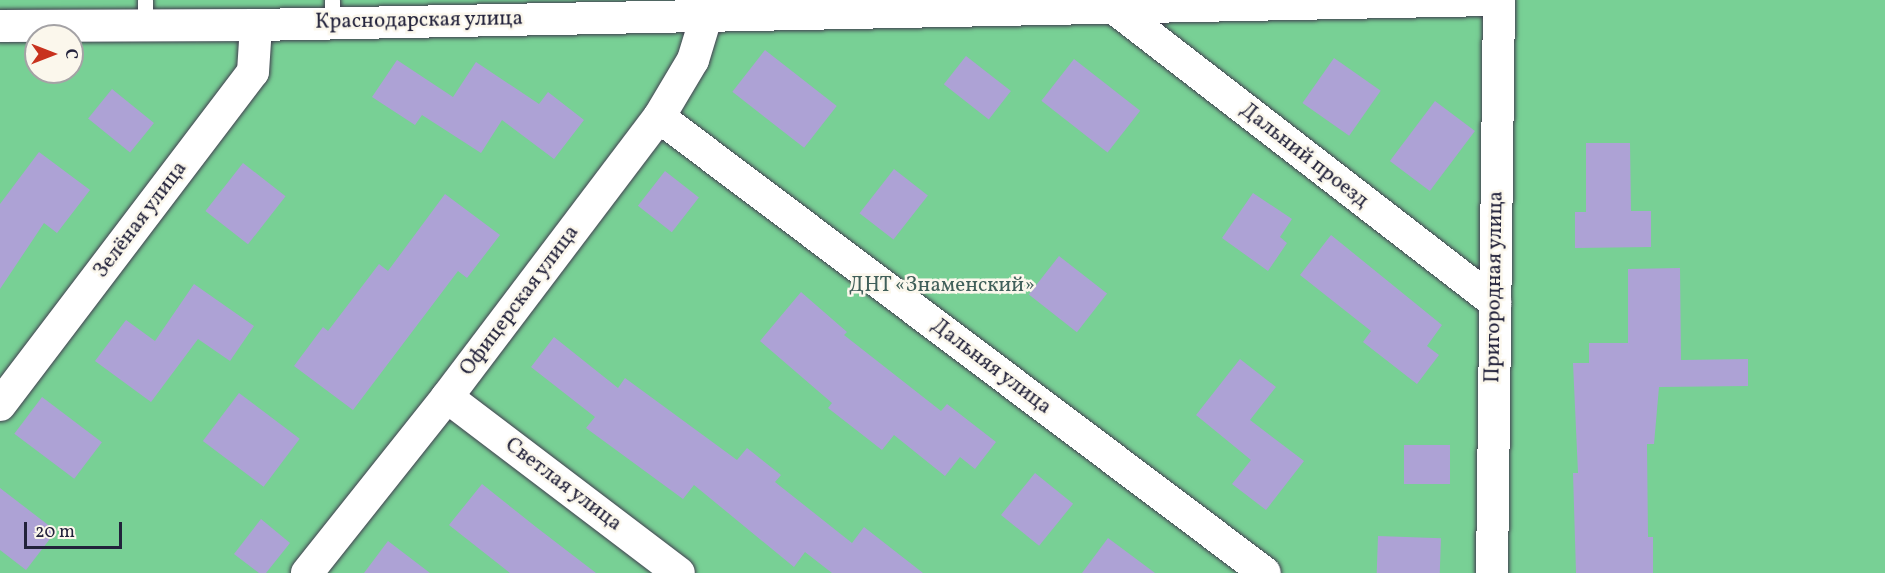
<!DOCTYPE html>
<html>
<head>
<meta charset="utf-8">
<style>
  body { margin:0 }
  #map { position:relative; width:1885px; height:573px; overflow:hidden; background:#f0debf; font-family:Vollkorn,serif }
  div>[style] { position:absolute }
  .green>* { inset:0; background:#78d095 }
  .building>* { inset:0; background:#ada2d5; transform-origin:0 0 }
  .roads { filter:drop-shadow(0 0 2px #413e4f) drop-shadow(0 0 2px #413e4f) }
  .lane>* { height:15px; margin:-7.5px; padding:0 7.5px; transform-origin:7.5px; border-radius:7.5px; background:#fff }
  .street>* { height:32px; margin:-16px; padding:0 16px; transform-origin:16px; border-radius:16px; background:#fff }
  span { translate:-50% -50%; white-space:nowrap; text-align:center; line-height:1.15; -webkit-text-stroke:5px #fbf7ec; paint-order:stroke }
  .street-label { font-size:21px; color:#22223b }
  .park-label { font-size:21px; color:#405f5a }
  .north { position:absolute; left:24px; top:24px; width:60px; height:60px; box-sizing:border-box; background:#fbf7ec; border:2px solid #a4a2a5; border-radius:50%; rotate:90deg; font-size:16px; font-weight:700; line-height:24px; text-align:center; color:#22223b }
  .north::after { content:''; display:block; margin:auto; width:21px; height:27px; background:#c8321e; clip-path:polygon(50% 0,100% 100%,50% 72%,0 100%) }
  .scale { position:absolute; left:24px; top:522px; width:98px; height:27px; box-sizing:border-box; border:3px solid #22223b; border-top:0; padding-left:8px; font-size:18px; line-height:21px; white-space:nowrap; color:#22223b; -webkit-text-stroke:4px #fbf7ec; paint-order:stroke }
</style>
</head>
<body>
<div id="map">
  <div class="green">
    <div style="clip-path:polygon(evenodd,0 0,1885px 0,1885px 573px,0 573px,0 0,36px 36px,72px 36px,72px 72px,36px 72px,36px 36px)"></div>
  </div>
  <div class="building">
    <div style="left:765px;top:50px;width:91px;height:53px;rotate:38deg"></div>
    <div style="left:966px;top:56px;width:57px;height:36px;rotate:38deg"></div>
    <div style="left:1334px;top:58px;width:57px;height:55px;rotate:35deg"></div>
    <div style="left:1074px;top:59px;width:84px;height:53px;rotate:38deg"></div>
    <div style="clip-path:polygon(397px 60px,453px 97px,476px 62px,539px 104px,548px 92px,584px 120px,554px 159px,502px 120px,481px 153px,422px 115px,415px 125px,372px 97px)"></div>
    <div style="left:112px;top:89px;width:54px;height:38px;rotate:39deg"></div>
    <div style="left:1435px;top:101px;width:50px;height:75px;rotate:37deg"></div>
    <div style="clip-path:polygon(1586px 143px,1630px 143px,1631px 211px,1651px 211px,1651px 247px,1575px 248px,1575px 212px,1586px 212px)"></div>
    <div style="clip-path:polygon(39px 152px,90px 190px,57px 233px,44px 223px,0 289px,0 204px)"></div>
    <div style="left:243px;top:163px;width:54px;height:61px;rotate:38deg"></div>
    <div style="left:894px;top:169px;width:43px;height:56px;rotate:38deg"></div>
    <div style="left:665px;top:171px;width:43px;height:44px;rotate:38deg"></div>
    <div style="clip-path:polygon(1253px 193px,1292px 219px,1280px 237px,1287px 243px,1268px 271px,1222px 238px)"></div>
    <div style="clip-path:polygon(445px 194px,500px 235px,467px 278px,458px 271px,353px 410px,294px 366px,323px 327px,328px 331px,379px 264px,388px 271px)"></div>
    <div style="clip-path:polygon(1331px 235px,1442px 325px,1427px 346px,1439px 355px,1417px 384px,1363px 342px,1371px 331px,1300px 275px)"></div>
    <div style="left:1059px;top:256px;width:61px;height:49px;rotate:38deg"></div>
    <div style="clip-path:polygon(1680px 268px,1681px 360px,1748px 359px,1748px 386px,1659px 387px,1654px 444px,1647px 444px,1648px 537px,1653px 537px,1653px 573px,1576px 573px,1573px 473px,1578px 473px,1573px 363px,1589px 363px,1589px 343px,1628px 343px,1628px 269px)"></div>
    <div style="clip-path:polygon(194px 284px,254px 326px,230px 361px,198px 339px,151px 402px,95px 361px,126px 320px,155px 341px)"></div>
    <div style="clip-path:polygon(801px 292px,847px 332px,844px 335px,941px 411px,947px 404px,996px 442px,975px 469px,960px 457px,945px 476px,894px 435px,882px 450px,828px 408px,832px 403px,760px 341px)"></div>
    <div style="clip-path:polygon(554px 337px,618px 388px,625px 378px,737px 460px,747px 448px,781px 475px,775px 482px,852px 543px,864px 527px,923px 573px,832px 573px,805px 552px,794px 567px,694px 485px,683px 499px,586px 428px,595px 417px,531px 367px)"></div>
    <div style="clip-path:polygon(1240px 359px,1276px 387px,1250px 420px,1304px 461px,1266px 510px,1232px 484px,1251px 460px,1196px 415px)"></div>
    <div style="left:239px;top:393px;width:76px;height:60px;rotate:37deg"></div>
    <div style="left:42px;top:397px;width:75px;height:46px;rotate:37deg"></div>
    <div style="left:1404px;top:445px;width:46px;height:39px"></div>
    <div style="left:1035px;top:473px;width:49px;height:54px;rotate:39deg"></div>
    <div style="clip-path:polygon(482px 484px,536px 527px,596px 573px,510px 573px,449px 525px)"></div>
    <div style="clip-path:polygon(0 488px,56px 531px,26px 570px,0 550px)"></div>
    <div style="clip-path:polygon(261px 519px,290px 543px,266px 573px,259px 573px,234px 554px)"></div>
    <div style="left:1378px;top:536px;width:63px;height:37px;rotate:2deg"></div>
    <div style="clip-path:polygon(1108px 538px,1155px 573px,1082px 573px)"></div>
    <div style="clip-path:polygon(388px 541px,430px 573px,364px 573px)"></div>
  </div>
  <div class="roads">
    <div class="lane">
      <div style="left:145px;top:0;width:25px;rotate:90deg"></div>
      <div style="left:332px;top:0;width:23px;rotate:90deg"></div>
    </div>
    <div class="street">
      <div style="left:1114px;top:8px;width:482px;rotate:37.7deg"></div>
      <div style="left:0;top:26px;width:256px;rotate:-0.2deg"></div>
      <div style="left:256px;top:25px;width:1230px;rotate:-1.16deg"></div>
      <div style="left:659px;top:117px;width:758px;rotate:36.96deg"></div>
      <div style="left:447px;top:397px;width:291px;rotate:37.2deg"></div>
      <div style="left:0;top:405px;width:418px;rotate:-52.8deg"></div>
      <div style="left:253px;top:72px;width:47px;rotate:-86.3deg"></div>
      <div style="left:307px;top:573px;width:225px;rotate:-51.5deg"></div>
      <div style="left:447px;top:397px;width:351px;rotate:-52.9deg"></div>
      <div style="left:659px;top:117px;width:66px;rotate:-59.2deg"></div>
      <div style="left:693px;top:60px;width:48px;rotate:-73.1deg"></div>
      <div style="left:1492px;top:573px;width:573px;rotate:-89.3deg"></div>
    </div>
  </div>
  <div class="street-label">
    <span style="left:419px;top:21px;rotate:-1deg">Краснодарская улица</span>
    <span style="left:1304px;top:156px;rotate:38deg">Дальний проезд</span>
    <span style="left:141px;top:220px;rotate:-53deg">Зелёная улица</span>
    <span style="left:1495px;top:287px;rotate:-89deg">Пригородная улица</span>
    <span style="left:520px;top:301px;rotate:-53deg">Офицерская улица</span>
    <span style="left:991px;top:367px;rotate:37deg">Дальняя улица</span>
    <span style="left:563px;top:485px;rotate:37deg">Светлая улица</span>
  </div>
  <div class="park-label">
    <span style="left:942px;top:286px">ДНТ «Знаменский»</span>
  </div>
  <div class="north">С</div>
  <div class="scale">20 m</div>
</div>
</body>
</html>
